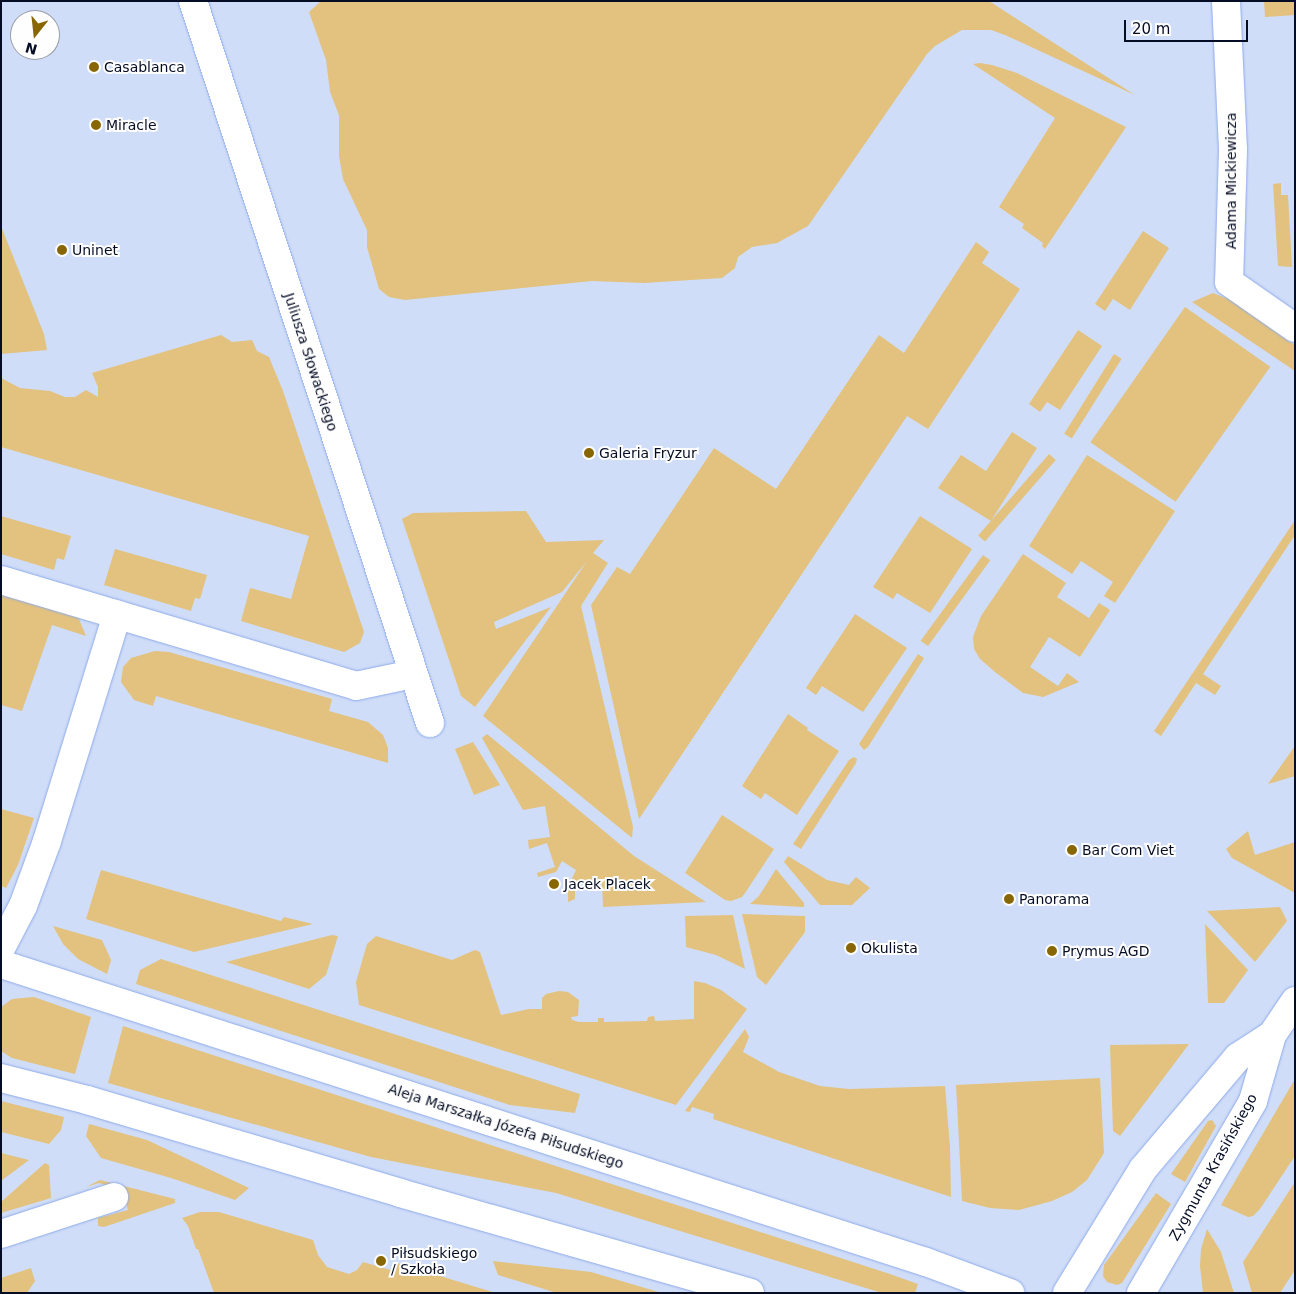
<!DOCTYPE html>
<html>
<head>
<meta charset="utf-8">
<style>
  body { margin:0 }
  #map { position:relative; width:1296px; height:1294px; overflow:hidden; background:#d0ddf8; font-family:"DejaVu Sans",sans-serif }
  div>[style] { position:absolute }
  .green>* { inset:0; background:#e2c27e; transform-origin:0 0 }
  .roads { filter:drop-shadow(0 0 1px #8daaea) drop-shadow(0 0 1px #8daaea) }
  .minor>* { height:28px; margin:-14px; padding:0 14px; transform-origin:14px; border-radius:14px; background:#fff }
  .tertiary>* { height:28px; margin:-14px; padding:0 14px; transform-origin:14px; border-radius:14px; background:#fff }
  .dots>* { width:14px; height:14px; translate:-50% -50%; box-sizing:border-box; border:2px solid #fefefe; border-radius:50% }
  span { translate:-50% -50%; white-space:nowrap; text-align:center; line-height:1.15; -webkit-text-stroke:4px #fefefe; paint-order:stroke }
  .poi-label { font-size:14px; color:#050d24 }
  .left { translate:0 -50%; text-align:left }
  .street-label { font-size:14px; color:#050d24 }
  .frame { position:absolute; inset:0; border:2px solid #050d24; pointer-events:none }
  .north { position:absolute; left:10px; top:10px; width:50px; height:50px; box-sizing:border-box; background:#fefefe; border:1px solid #9a9ea7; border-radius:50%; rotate:196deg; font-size:14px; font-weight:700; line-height:20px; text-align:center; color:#050d24 }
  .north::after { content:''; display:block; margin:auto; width:18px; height:22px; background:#886603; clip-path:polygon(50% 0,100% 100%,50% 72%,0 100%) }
  .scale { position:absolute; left:1124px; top:20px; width:124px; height:22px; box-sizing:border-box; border:2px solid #050d24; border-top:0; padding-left:6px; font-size:15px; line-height:18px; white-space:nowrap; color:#050d24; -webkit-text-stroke:4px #fefefe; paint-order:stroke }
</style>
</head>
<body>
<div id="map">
  <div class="green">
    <div style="clip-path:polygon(337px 1px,989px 1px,1135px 95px,1005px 35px,991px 30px,962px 30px,935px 46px,927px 54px,808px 226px,777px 243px,752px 247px,738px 257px,735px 268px,722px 278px,644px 283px,592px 281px,405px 300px,389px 297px,379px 289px,367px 247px,367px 230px,343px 179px,339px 156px,339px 115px,330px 92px,326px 60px,309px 12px,320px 2px)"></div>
    <div style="clip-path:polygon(1264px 1px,1295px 1px,1295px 15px,1265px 17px)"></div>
    <div style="clip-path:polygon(980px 63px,992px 65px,1017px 73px,1126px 127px,1045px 249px,1042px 246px,1043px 243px,1022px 228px,1024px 224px,999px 207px,1055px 118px,973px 64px)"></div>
    <div style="clip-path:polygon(1281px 183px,1281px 195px,1288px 195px,1292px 267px,1278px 266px,1273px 184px)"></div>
    <div style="clip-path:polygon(1px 226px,44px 334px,47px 350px,1px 354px)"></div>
    <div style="clip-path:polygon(1143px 231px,1169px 248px,1130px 310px,1113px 299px,1105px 311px,1095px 304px)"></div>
    <div style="clip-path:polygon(976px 242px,989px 252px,982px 263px,1020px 289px,928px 429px,907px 416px,639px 819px,591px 605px,617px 567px,630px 574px,714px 448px,776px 489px,879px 335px,904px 353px)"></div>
    <div style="clip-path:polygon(1213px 293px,1231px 300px,1295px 345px,1295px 371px,1192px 302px)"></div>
    <div style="left:1185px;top:307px;width:104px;height:165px;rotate:35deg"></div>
    <div style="clip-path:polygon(1078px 330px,1102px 346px,1060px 410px,1047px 402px,1040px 412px,1029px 404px)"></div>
    <div style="clip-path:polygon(221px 335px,232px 342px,252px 340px,257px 351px,269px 357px,283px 391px,364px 632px,360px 643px,344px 652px,241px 621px,250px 588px,291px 599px,309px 536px,1px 447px,1px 378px,20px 388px,50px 391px,65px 397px,75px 397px,86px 390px,98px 397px,98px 387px,92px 373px)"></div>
    <div style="left:1114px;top:354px;width:9px;height:94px;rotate:32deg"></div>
    <div style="clip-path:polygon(1012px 432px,1037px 448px,991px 521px,938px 488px,961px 455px,986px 471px)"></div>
    <div style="left:1049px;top:454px;width:9px;height:108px;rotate:41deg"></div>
    <div style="clip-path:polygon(1087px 455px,1175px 511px,1115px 603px,1104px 596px,1113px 582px,1081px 561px,1072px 574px,1029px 546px)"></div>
    <div style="clip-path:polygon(526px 511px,546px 542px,604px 540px,593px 553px,608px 563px,581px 606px,633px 827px,632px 838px,483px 716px,587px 561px,562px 592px,494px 622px,496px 629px,551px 607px,475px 707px,461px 696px,402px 519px,413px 513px)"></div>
    <div style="clip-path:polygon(1px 516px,71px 536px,64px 560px,57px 558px,54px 570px,1px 554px)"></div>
    <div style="clip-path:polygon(920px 516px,972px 549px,930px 613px,897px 593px,893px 599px,873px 587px)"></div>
    <div style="clip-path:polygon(1295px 520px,1295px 535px,1203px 674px,1221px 686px,1215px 695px,1196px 683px,1161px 736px,1154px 731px)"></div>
    <div style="clip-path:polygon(115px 549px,207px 575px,200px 599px,195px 598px,191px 611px,104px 585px)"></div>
    <div style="clip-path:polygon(1023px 554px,1066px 583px,1057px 597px,1089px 618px,1099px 603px,1110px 610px,1080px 657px,1049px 637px,1030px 667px,1058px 686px,1067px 673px,1079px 682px,1043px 697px,1023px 693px,995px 672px,980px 659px,974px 649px,973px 637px,981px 616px)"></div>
    <div style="left:983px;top:555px;width:9px;height:106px;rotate:36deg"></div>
    <div style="clip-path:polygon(1px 591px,72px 613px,79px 619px,86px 636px,52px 625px,22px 711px,1px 705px)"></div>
    <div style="clip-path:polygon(855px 614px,907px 648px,863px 712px,822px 686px,816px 695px,806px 688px)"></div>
    <div style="clip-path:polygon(155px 651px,169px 652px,332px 699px,329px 711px,368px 722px,383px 735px,388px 748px,388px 763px,156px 696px,153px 706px,134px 700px,121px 682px,123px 667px,131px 658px)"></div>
    <div style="clip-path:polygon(918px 654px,924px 658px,868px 747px,864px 750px,859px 744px)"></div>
    <div style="clip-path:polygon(788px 714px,808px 728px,807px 730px,839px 751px,797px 815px,765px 793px,761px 799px,742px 786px)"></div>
    <div style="clip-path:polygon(487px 734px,634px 856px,706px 902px,603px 907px,602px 882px,575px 883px,575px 899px,568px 902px,568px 887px,576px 870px,562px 861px,556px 872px,538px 877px,537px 873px,555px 867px,547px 843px,529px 849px,528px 840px,550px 837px,545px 806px,523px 810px,482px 738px)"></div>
    <div style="clip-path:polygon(473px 742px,500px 785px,474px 795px,455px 749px)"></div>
    <div style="clip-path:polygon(1295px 746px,1295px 776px,1268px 784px)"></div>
    <div style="clip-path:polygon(854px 757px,857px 759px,856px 763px,801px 849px,793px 844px,849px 760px)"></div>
    <div style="clip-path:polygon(1px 809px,34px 818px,18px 865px,6px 888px,1px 886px)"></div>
    <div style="clip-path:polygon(722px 815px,774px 849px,745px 893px,742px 897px,731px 901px,725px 900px,685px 873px)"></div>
    <div style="clip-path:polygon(1248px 831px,1255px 855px,1295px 842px,1295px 893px,1232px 858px,1226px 849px)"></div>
    <div style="clip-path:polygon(788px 856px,827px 880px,849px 885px,856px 877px,870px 888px,852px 905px,820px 905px,784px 862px)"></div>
    <div style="clip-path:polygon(776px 869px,804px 903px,804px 907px,750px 904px,759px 896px)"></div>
    <div style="clip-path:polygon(101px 870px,281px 921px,284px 917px,313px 924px,194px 952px,86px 919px)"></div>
    <div style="clip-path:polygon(1280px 907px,1287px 921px,1255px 962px,1207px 911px)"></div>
    <div style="clip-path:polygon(742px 914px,805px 916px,805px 932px,766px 985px,757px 977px)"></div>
    <div style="clip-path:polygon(733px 915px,745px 969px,716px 955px,686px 947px,685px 916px)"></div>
    <div style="clip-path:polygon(1205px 924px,1248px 970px,1224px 1003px,1208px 1003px)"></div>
    <div style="clip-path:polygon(53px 926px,102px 940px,111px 960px,107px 974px,78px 959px,63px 944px)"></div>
    <div style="clip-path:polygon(332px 935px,338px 936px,326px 975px,309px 989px,226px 962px)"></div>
    <div style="clip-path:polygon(376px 936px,452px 960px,475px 950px,480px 952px,501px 1015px,529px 1009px,542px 1009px,542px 998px,546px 994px,559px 991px,568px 992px,579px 1000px,578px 1016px,571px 1017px,572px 1020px,579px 1022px,598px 1022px,598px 1018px,604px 1018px,604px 1022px,647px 1021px,648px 1017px,654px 1016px,655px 1021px,694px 1019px,694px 981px,705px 983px,721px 990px,747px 1009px,676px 1105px,359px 1005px,356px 982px,367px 944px)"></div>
    <div style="clip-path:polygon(161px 959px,580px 1094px,575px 1113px,510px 1105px,136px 984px,140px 970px)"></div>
    <div style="clip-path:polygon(34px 997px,91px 1017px,75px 1074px,12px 1058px,1px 1051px,1px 1007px,12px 999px)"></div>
    <div style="clip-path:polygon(123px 1026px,890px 1274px,918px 1284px,915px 1293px,882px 1293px,556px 1193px,371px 1157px,108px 1083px)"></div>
    <div style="clip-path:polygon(745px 1029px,749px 1037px,743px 1052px,779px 1072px,820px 1086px,849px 1089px,945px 1086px,950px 1147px,951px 1197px,713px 1119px,714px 1114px,692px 1107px,690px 1112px,685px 1111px)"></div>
    <div style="clip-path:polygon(1189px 1044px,1120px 1136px,1113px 1131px,1110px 1045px)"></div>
    <div style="clip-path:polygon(1100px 1078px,1104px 1153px,1087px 1180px,1072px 1192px,1052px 1201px,1019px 1210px,990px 1208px,962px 1201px,956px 1085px)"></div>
    <div style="clip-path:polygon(1295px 1079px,1295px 1156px,1260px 1209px,1253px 1216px,1248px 1217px,1221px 1205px)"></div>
    <div style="clip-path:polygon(1px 1101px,64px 1117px,61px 1130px,49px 1144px,1px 1132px)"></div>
    <div style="clip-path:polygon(1212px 1120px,1216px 1126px,1185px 1182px,1171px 1174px,1208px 1121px)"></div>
    <div style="clip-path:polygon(89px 1124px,147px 1140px,249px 1188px,235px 1200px,171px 1178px,101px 1158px,86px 1136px)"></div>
    <div style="clip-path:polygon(1px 1153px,29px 1160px,1px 1181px)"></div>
    <div style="clip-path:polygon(45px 1163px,49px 1165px,51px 1198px,1px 1213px,1px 1202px)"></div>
    <div style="clip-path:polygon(100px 1180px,175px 1199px,175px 1203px,104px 1227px,98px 1226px,98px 1218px,128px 1210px,122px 1190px,99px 1183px,86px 1187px)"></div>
    <div style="clip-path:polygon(1295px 1182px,1295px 1270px,1280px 1293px,1252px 1293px,1243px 1262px)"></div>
    <div style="clip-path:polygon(1156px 1193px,1171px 1204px,1122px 1283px,1117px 1285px,1107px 1282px,1103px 1276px,1104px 1265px)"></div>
    <div style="clip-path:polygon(200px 1212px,219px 1212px,313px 1240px,318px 1255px,327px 1267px,349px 1274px,357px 1270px,363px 1262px,394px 1271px,397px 1263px,496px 1293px,214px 1293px,198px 1249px,196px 1249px,188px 1226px,182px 1218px)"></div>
    <div style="clip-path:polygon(1207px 1229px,1221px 1252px,1234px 1293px,1203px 1293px,1200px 1266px,1201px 1249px)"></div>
    <div style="clip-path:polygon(493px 1261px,591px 1272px,662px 1293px,557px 1293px,498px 1275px)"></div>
    <div style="clip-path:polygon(31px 1268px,35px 1281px,27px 1293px,1px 1293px,1px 1278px)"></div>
  </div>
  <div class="roads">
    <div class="minor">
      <div style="left:193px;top:1px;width:760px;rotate:71.83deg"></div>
      <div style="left:1226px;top:1px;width:149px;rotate:87.3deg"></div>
      <div style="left:1233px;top:150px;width:132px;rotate:91.7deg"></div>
      <div style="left:1229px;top:282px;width:80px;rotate:34.9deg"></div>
      <div style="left:1px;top:580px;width:370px;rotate:16.6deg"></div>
      <div style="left:356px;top:686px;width:58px;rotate:-11.9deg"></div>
      <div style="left:1px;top:948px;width:47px;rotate:-62.4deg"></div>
      <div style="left:23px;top:906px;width:69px;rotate:-69.7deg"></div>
      <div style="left:47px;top:841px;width:237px;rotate:-72.8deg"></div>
      <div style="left:1px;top:1234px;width:119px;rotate:-18.1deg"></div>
    </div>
    <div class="tertiary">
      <div style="left:1px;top:964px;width:972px;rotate:17.86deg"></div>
      <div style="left:926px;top:1262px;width:90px;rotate:20.3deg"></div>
      <div style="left:1px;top:1078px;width:89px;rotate:14.3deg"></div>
      <div style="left:87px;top:1100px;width:327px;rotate:16.5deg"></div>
      <div style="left:400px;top:1193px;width:364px;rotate:15.9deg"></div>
      <div style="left:1067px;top:1293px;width:145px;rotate:-58.5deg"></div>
      <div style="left:1143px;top:1169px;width:147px;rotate:-49.7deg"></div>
      <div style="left:1238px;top:1057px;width:40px;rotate:-32.9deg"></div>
      <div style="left:1141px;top:1293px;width:222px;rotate:-59.7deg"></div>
      <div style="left:1253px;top:1101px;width:69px;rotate:-73.9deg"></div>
      <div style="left:1272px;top:1035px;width:41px;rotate:-55.9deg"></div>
    </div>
  </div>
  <div class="dots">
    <div style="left:94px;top:67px;background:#886603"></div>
    <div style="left:96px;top:125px;background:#886603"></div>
    <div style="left:62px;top:250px;background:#886603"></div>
    <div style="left:589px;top:453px;background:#886603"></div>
    <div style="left:1072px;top:850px;background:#886603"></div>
    <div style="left:554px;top:884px;background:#886603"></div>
    <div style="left:1009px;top:899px;background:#886603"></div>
    <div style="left:851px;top:948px;background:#886603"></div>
    <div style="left:1052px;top:951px;background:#886603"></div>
    <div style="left:381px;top:1261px;background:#886603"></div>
  </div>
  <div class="poi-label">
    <span class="left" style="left:104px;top:67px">Casablanca</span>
    <span class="left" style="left:106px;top:125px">Miracle</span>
    <span class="left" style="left:72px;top:250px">Uninet</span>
    <span class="left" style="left:599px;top:453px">Galeria Fryzur</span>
    <span class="left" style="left:1082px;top:850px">Bar Com Viet</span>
    <span class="left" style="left:564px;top:884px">Jacek Placek</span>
    <span class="left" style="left:1019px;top:899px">Panorama</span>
    <span class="left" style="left:861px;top:948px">Okulista</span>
    <span class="left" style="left:1062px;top:951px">Prymus AGD</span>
    <span class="left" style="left:391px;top:1261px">Piłsudskiego<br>/ Szkoła</span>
  </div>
  <div class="street-label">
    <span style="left:1231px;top:181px;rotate:-90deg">Adama Mickiewicza</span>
    <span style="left:311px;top:362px;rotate:72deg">Juliusza Słowackiego</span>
    <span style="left:506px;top:1126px;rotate:18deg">Aleja Marszałka Józefa Piłsudskiego</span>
    <span style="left:1213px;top:1167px;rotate:-61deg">Zygmunta Krasińskiego</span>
  </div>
  <div class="frame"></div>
  <div class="north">N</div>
  <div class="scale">20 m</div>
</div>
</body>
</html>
